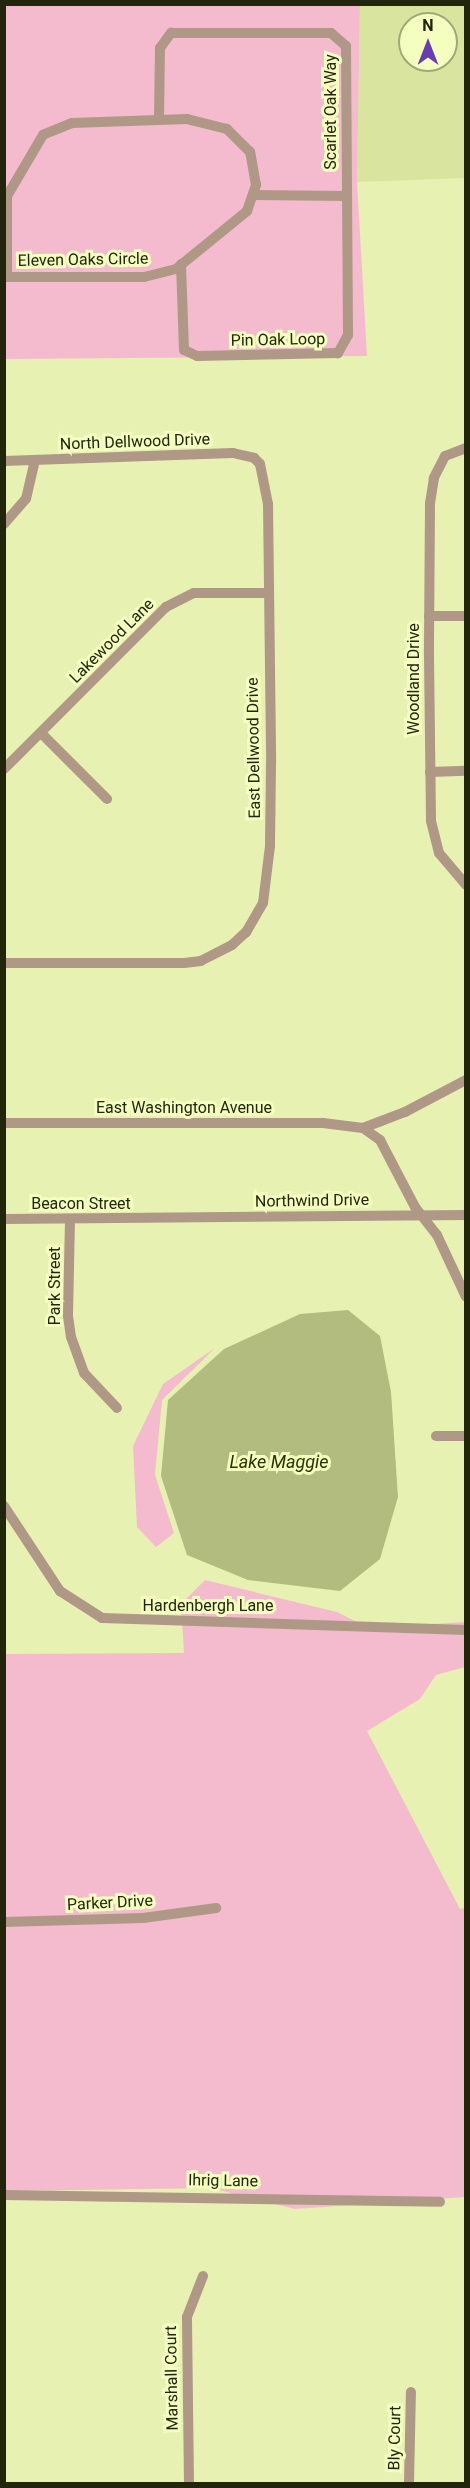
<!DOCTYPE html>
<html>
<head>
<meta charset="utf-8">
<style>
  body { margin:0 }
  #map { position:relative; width:470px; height:2488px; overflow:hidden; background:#e7f1b2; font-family:Roboto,sans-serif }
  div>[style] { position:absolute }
  .built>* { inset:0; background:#d9e59e }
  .green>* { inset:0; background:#f4bbcf }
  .water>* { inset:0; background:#b2bc7f }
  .street>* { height:10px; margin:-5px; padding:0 5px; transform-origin:5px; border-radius:5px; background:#b09887 }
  span { translate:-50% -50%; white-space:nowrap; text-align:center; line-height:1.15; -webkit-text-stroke:6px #f4ffbf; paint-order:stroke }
  .street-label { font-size:16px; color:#21250c }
  .water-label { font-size:18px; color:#2c3100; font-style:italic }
  .frame { position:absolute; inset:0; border:6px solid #21250c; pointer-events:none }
  .north { position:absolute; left:398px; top:12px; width:60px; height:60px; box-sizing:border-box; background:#f4ffbf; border:2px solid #a0a877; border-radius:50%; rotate:0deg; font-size:16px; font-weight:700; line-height:24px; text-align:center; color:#21250c }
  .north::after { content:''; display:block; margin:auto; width:21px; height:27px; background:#693cb4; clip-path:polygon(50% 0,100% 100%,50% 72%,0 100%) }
</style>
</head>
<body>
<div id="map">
  <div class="built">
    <div style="clip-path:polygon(evenodd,360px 5px,465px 5px,465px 178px,357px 182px,360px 5px,410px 24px,446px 24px,446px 60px,410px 60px,410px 24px)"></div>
  </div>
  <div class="green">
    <div style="clip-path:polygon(4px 5px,360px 5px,357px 182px,367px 356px,5px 359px)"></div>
    <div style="clip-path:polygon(215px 1348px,162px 1400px,155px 1475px,174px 1533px,156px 1547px,137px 1527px,133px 1446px,163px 1384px)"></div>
    <div style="clip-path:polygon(205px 1580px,337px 1612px,369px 1628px,465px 1622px,465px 1667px,436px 1675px,420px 1699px,367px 1731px,460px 1909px,465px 1908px,465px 2197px,295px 2209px,211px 2188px,5px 2191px,4px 1654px,184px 1653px,181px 1604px)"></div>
  </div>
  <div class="water">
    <div style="clip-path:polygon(348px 1310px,380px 1336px,391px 1392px,398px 1497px,380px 1559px,340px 1591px,248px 1580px,187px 1555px,161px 1476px,168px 1400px,224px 1349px,300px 1314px)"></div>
  </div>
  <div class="street">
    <div style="left:159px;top:119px;width:71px;rotate:-89.2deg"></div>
    <div style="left:160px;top:48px;width:19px;rotate:-54deg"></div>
    <div style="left:171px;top:33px;width:160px"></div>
    <div style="left:331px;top:33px;width:20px;rotate:41deg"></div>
    <div style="left:346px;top:46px;width:289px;rotate:89.6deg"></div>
    <div style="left:348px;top:335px;width:21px;rotate:119deg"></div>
    <div style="left:338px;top:353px;width:141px;rotate:178.8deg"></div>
    <div style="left:197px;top:356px;width:14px;rotate:-155deg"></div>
    <div style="left:184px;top:350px;width:86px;rotate:-92deg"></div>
    <div style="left:254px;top:195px;width:91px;rotate:0.6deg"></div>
    <div style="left:4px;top:277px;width:140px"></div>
    <div style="left:144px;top:277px;width:33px;rotate:-14deg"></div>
    <div style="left:176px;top:269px;width:92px;rotate:-39.2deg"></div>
    <div style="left:247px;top:211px;width:28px;rotate:-71deg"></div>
    <div style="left:256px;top:185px;width:34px;rotate:-100deg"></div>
    <div style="left:250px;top:152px;width:33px;rotate:-135deg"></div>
    <div style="left:227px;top:129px;width:41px;rotate:-166deg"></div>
    <div style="left:187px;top:119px;width:115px;rotate:178deg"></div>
    <div style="left:72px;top:123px;width:31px;rotate:158deg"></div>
    <div style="left:43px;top:135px;width:71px;rotate:120.5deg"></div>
    <div style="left:7px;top:196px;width:81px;rotate:90deg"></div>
    <div style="left:466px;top:448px;width:22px;rotate:159deg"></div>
    <div style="left:445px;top:456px;width:25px;rotate:117deg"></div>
    <div style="left:434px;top:478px;width:25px;rotate:99deg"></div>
    <div style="left:430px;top:503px;width:153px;rotate:90.4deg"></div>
    <div style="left:429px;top:656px;width:165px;rotate:89.3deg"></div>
    <div style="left:431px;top:821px;width:33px;rotate:76deg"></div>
    <div style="left:439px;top:853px;width:42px;rotate:49.8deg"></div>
    <div style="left:4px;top:461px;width:229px;rotate:-2deg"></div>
    <div style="left:233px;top:453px;width:22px;rotate:13deg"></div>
    <div style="left:254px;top:458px;width:8px;rotate:45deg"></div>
    <div style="left:260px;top:464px;width:41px;rotate:78.7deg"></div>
    <div style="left:268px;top:504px;width:259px;rotate:89.3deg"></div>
    <div style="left:271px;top:763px;width:83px;rotate:90.7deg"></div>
    <div style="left:270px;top:846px;width:57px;rotate:97deg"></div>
    <div style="left:263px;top:903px;width:34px;rotate:120deg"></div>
    <div style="left:246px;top:932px;width:19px;rotate:137deg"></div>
    <div style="left:232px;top:945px;width:35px;rotate:153deg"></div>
    <div style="left:201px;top:961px;width:17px;rotate:173deg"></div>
    <div style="left:184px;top:963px;width:180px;rotate:180deg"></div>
    <div style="left:4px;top:524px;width:33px;rotate:-49deg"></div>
    <div style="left:26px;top:499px;width:39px;rotate:-77deg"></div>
    <div style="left:429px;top:616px;width:37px"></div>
    <div style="left:42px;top:734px;width:92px;rotate:45deg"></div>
    <div style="left:4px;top:769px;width:229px;rotate:-45deg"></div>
    <div style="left:166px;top:607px;width:31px;rotate:-27deg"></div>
    <div style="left:194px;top:593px;width:73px"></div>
    <div style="left:430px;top:772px;width:36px;rotate:-2deg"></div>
    <div style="left:4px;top:1123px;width:319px"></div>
    <div style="left:323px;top:1123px;width:40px;rotate:7.1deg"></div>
    <div style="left:363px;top:1128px;width:21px;rotate:35deg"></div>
    <div style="left:380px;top:1140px;width:76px;rotate:62.4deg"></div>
    <div style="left:415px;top:1207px;width:36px;rotate:52deg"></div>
    <div style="left:437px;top:1235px;width:68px;rotate:64.9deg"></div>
    <div style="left:363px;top:1128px;width:45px;rotate:-20.9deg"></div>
    <div style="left:405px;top:1112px;width:69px;rotate:-27.7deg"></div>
    <div style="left:4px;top:1219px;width:462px;rotate:-0.5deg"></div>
    <div style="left:70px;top:1219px;width:97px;rotate:91.2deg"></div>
    <div style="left:68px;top:1316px;width:21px;rotate:82deg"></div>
    <div style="left:71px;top:1337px;width:38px;rotate:70deg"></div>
    <div style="left:84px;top:1373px;width:48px;rotate:46.7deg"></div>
    <div style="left:436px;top:1436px;width:30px"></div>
    <div style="left:4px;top:1506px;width:102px;rotate:56.6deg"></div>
    <div style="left:60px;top:1591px;width:50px;rotate:32.7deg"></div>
    <div style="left:102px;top:1618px;width:364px;rotate:1.9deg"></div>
    <div style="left:4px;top:1922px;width:139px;rotate:-1.6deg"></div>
    <div style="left:143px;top:1918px;width:74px;rotate:-7.8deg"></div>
    <div style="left:4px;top:2195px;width:436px;rotate:0.9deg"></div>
    <div style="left:189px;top:2484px;width:167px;rotate:-90.7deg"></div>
    <div style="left:187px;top:2317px;width:44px;rotate:-68.7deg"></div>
    <div style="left:409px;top:2484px;width:92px;rotate:-88.8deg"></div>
  </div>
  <div class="street-label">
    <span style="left:331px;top:112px;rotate:-90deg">Scarlet Oak Way</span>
    <span style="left:83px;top:260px;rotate:-1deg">Eleven Oaks Circle</span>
    <span style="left:278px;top:340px;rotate:-1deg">Pin Oak Loop</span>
    <span style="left:135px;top:442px;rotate:-2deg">North Dellwood Drive</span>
    <span style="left:112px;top:641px;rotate:-45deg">Lakewood Lane</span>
    <span style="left:414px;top:679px;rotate:-90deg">Woodland Drive</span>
    <span style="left:254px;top:748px;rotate:-91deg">East Dellwood Drive</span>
    <span style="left:184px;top:1108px">East Washington Avenue</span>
    <span style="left:312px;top:1201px;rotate:-1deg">Northwind Drive</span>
    <span style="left:81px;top:1204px">Beacon Street</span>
    <span style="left:55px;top:1286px;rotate:-90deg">Park Street</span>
    <span style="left:208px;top:1606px">Hardenbergh Lane</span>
    <span style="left:110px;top:1903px;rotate:-3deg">Parker Drive</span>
    <span style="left:223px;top:2181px;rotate:1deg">Ihrig Lane</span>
    <span style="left:172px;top:2378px;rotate:-91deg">Marshall Court</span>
    <span style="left:395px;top:2438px;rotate:-89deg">Bly Court</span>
  </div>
  <div class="water-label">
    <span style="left:279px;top:1462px">Lake Maggie</span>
  </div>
  <div class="frame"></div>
  <div class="north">N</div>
</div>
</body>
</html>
